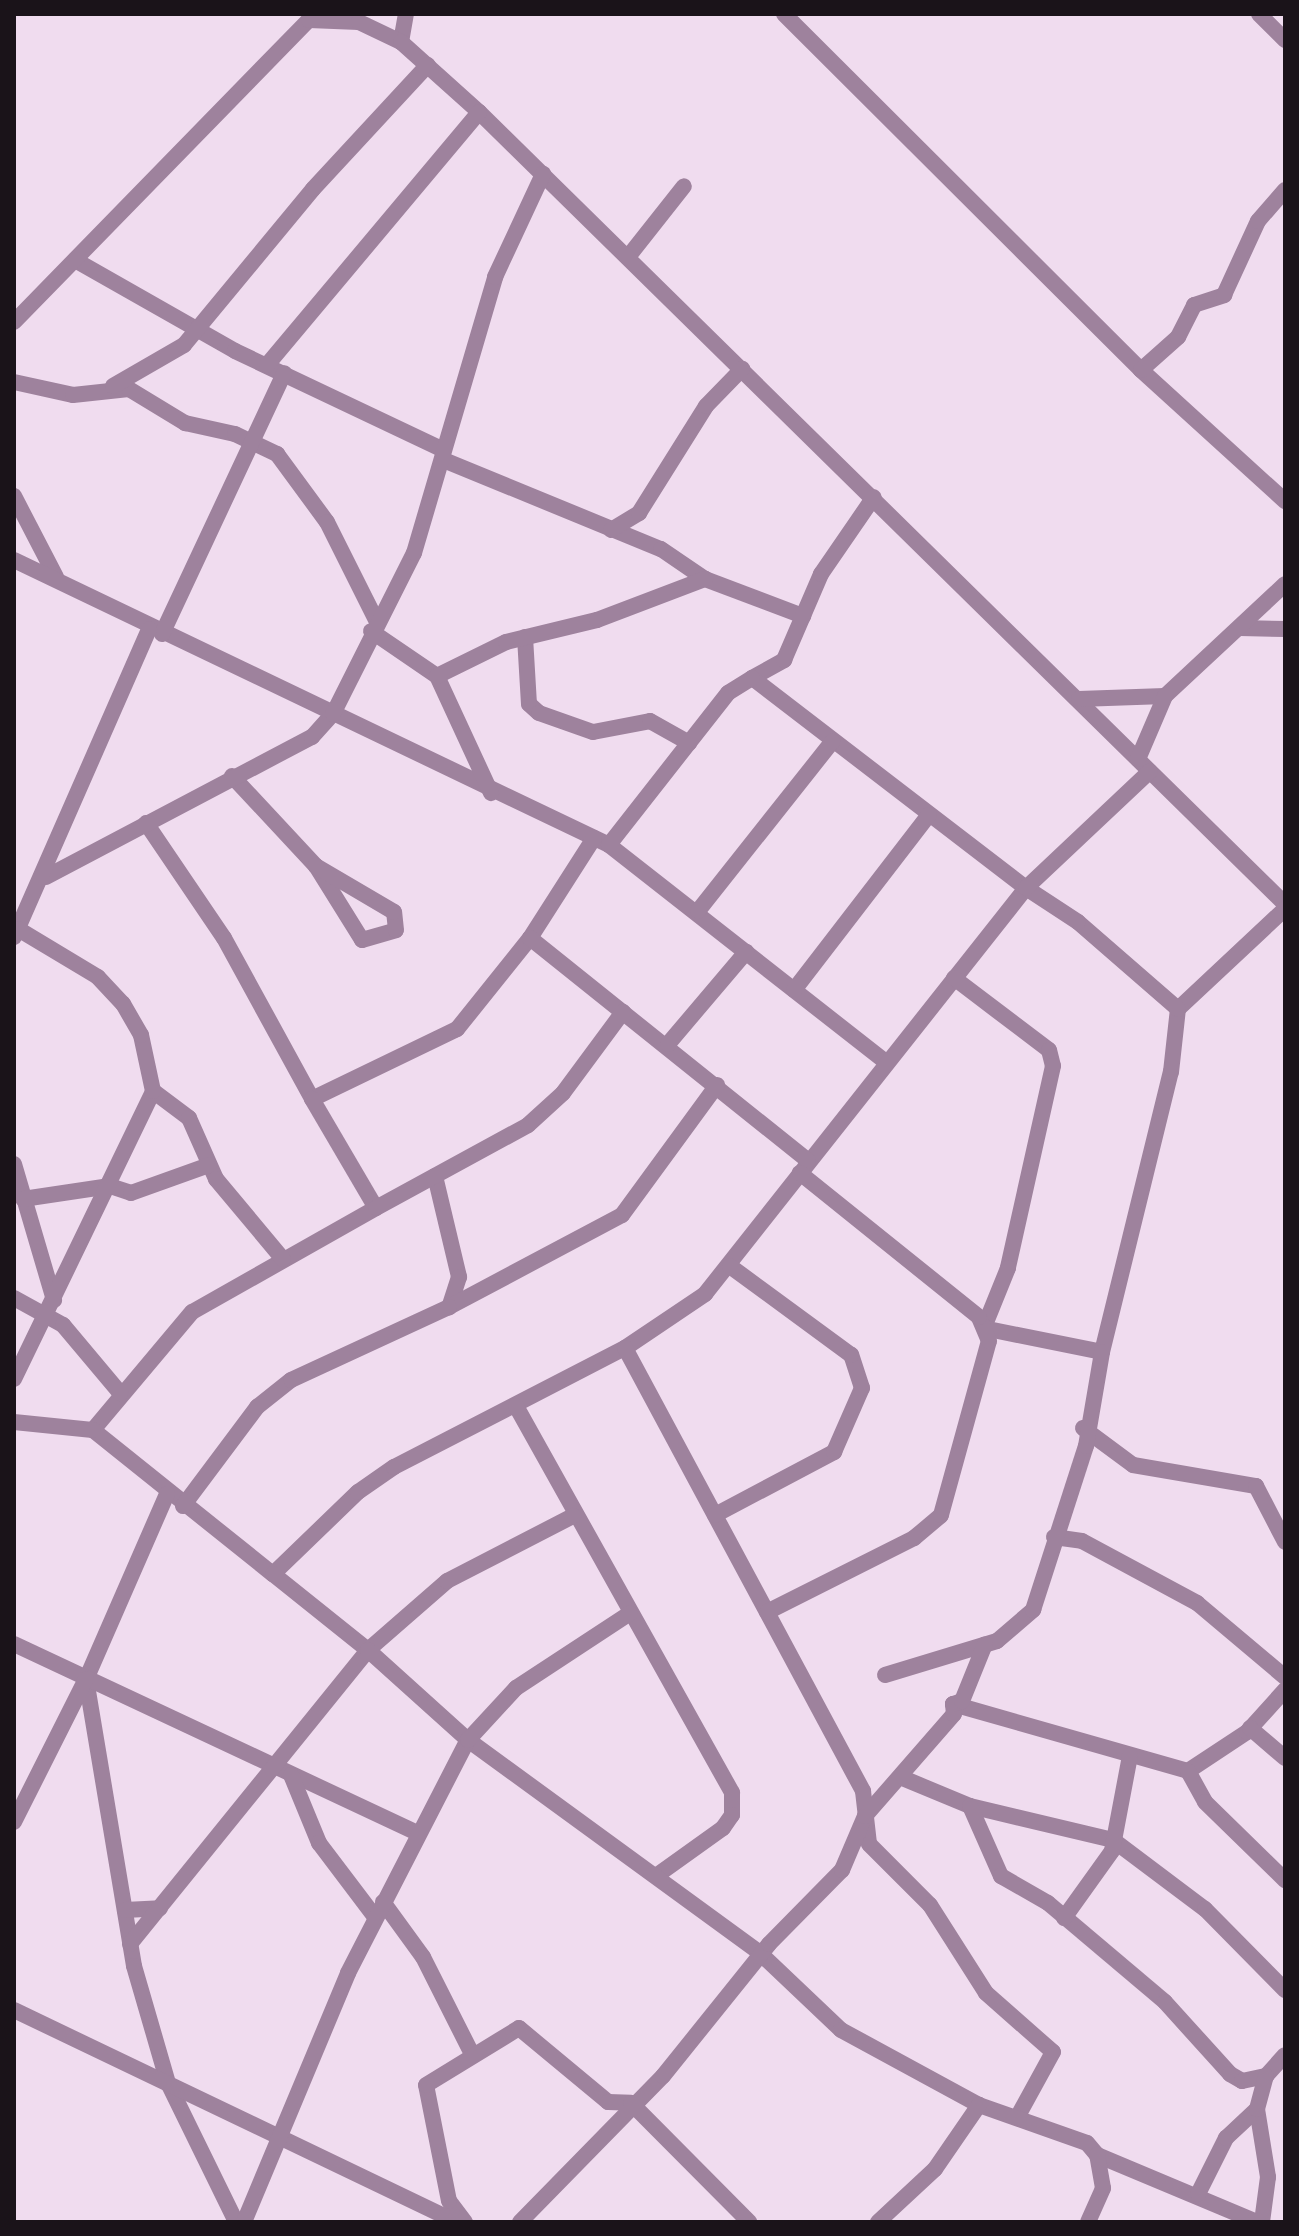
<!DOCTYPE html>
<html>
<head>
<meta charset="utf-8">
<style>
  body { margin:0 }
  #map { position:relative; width:1299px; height:2236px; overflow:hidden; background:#f0dcef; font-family:Arial,sans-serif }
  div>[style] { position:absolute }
  .minor>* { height:16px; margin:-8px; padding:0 8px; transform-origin:8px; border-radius:8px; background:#9e829d }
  span { translate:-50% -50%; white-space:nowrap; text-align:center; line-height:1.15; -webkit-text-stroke:7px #f0dcef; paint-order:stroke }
  .frame { position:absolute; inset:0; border:16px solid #1a1319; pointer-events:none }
</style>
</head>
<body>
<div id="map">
  <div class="minor">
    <div style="left:784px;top:14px;width:504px;rotate:44.92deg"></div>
    <div style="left:1141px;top:370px;width:195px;rotate:42.3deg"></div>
    <div style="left:1259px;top:14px;width:37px;rotate:45deg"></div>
    <div style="left:401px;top:42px;width:28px;rotate:-80deg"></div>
    <div style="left:628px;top:257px;width:90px;rotate:-51.7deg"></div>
    <div style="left:75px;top:260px;width:184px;rotate:29.6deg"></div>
    <div style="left:235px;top:351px;width:228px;rotate:25.4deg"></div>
    <div style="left:14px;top:322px;width:422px;rotate:-45.7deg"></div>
    <div style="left:309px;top:20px;width:50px;rotate:2.3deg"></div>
    <div style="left:359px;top:22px;width:47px;rotate:25.5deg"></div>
    <div style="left:401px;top:42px;width:105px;rotate:41.9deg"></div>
    <div style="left:479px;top:112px;width:1130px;rotate:44.5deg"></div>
    <div style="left:267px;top:365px;width:330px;rotate:-50deg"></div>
    <div style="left:1141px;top:370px;width:50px;rotate:-41.7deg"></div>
    <div style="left:1178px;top:337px;width:36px;rotate:-63deg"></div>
    <div style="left:1194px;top:305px;width:32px;rotate:-18deg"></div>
    <div style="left:1224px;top:295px;width:81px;rotate:-65.3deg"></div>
    <div style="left:1258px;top:221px;width:41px;rotate:-48.9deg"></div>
    <div style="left:14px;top:382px;width:60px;rotate:12.4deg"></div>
    <div style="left:73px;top:395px;width:56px;rotate:-6.1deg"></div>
    <div style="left:129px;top:389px;width:66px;rotate:31.3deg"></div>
    <div style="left:185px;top:423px;width:51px;rotate:12.4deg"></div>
    <div style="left:235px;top:434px;width:47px;rotate:25.5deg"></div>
    <div style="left:277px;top:454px;width:84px;rotate:53.7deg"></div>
    <div style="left:327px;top:522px;width:110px;rotate:63.4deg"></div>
    <div style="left:113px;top:386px;width:82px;rotate:-30deg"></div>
    <div style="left:184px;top:345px;width:202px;rotate:-50.4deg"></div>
    <div style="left:313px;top:189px;width:169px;rotate:-47.2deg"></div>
    <div style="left:446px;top:461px;width:232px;rotate:22.3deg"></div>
    <div style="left:661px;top:549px;width:53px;rotate:34.3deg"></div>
    <div style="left:705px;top:579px;width:105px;rotate:20.7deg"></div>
    <div style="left:14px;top:496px;width:91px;rotate:62.6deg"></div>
    <div style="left:611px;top:530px;width:33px;rotate:-31deg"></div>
    <div style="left:639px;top:513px;width:126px;rotate:-57.9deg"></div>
    <div style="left:706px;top:406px;width:52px;rotate:-45.8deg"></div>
    <div style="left:14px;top:560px;width:660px;rotate:25.59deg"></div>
    <div style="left:609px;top:845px;width:353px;rotate:38.1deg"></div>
    <div style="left:1240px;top:628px;width:45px;rotate:1.3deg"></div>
    <div style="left:371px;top:631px;width:80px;rotate:34.3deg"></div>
    <div style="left:437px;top:676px;width:129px;rotate:65.2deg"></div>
    <div style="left:162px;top:634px;width:288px;rotate:-64.9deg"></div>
    <div style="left:525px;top:637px;width:67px;rotate:86.6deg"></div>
    <div style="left:529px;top:704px;width:13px;rotate:42deg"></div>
    <div style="left:539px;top:713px;width:57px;rotate:19.4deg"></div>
    <div style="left:593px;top:732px;width:58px;rotate:-10.9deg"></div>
    <div style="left:650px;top:721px;width:45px;rotate:29.4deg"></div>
    <div style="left:437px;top:676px;width:77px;rotate:-26.2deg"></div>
    <div style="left:506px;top:642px;width:94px;rotate:-13.6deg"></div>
    <div style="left:597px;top:620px;width:116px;rotate:-20.8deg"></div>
    <div style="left:752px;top:678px;width:37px;rotate:-29deg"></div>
    <div style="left:784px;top:660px;width:94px;rotate:-66.7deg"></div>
    <div style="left:821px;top:574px;width:93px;rotate:-55.5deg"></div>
    <div style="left:1079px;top:699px;width:86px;rotate:-2deg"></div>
    <div style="left:1165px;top:696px;width:164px;rotate:-43deg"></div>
    <div style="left:1138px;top:759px;width:69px;rotate:-66.8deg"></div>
    <div style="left:232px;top:776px;width:123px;rotate:47deg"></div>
    <div style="left:316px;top:866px;width:87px;rotate:58.1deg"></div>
    <div style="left:362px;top:940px;width:35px;rotate:-16deg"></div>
    <div style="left:396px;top:930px;width:18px;rotate:-96deg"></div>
    <div style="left:394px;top:912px;width:91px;rotate:-149.5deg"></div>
    <div style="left:146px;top:823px;width:139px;rotate:55.9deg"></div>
    <div style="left:224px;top:938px;width:183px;rotate:61.3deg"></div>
    <div style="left:594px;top:838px;width:119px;rotate:122.6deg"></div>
    <div style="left:530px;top:938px;width:117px;rotate:128.7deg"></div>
    <div style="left:457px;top:1029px;width:161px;rotate:154.2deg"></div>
    <div style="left:312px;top:1099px;width:126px;rotate:59.6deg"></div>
    <div style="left:376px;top:1208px;width:211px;rotate:150.5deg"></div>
    <div style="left:192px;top:1312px;width:154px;rotate:130deg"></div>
    <div style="left:93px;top:1430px;width:231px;rotate:38.7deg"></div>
    <div style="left:273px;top:1574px;width:118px;rotate:-44deg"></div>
    <div style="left:358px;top:1492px;width:44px;rotate:-34.8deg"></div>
    <div style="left:394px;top:1467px;width:260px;rotate:-27.3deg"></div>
    <div style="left:625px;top:1348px;width:97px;rotate:-34deg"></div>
    <div style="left:705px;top:1294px;width:518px;rotate:-51.67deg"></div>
    <div style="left:1026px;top:888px;width:345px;rotate:-142.5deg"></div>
    <div style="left:752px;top:678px;width:28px;rotate:148deg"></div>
    <div style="left:728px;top:693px;width:193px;rotate:128.1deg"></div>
    <div style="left:46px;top:877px;width:301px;rotate:-27.8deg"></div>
    <div style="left:312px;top:737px;width:31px;rotate:-48deg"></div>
    <div style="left:333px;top:714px;width:180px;rotate:-63.3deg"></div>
    <div style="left:414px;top:553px;width:288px;rotate:-73.6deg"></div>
    <div style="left:495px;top:277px;width:114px;rotate:-65deg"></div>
    <div style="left:698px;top:911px;width:216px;rotate:-51.6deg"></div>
    <div style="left:14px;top:937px;width:336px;rotate:-66.3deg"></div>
    <div style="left:530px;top:938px;width:356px;rotate:38.7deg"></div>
    <div style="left:954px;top:978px;width:119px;rotate:37.2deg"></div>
    <div style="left:1049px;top:1050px;width:16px;rotate:76deg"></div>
    <div style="left:1053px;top:1066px;width:207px;rotate:102.6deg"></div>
    <div style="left:1008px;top:1268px;width:61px;rotate:112deg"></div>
    <div style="left:794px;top:990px;width:221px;rotate:-52.4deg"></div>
    <div style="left:1178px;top:1009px;width:146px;rotate:-43.1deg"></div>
    <div style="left:668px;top:1044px;width:121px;rotate:-49.7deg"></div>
    <div style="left:153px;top:1091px;width:45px;rotate:36.9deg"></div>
    <div style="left:189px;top:1118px;width:67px;rotate:66.1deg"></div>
    <div style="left:216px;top:1179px;width:104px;rotate:50.1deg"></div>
    <div style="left:14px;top:1164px;width:142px;rotate:73.6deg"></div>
    <div style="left:435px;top:1176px;width:104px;rotate:76.6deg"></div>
    <div style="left:459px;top:1277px;width:32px;rotate:108deg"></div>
    <div style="left:449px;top:1307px;width:196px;rotate:-28deg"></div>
    <div style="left:622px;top:1215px;width:161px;rotate:-53.8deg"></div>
    <div style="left:23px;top:1199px;width:88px;rotate:-8.5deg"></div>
    <div style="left:110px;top:1186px;width:22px;rotate:18deg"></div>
    <div style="left:131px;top:1193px;width:83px;rotate:-19.7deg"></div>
    <div style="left:376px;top:1208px;width:173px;rotate:-28.6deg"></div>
    <div style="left:528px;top:1125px;width:47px;rotate:-42.4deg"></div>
    <div style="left:563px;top:1093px;width:101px;rotate:-53.5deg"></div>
    <div style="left:14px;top:1298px;width:56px;rotate:28.9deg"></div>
    <div style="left:63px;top:1325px;width:89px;rotate:50deg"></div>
    <div style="left:988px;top:1329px;width:116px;rotate:11.4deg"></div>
    <div style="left:1102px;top:1352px;width:288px;rotate:-76.2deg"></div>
    <div style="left:1171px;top:1072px;width:63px;rotate:-83.7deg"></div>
    <div style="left:1178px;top:1009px;width:133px;rotate:-139deg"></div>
    <div style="left:1078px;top:922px;width:62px;rotate:-146.8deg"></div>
    <div style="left:1026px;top:888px;width:170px;rotate:-43.3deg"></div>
    <div style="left:625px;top:1348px;width:503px;rotate:61.75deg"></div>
    <div style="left:863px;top:1791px;width:53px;rotate:83.5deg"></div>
    <div style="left:869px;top:1844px;width:86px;rotate:45deg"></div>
    <div style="left:930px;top:1905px;width:104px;rotate:57.5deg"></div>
    <div style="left:986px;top:1993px;width:89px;rotate:41.4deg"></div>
    <div style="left:1053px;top:2052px;width:73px;rotate:118.7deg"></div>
    <div style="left:14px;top:1379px;width:320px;rotate:-64.2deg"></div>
    <div style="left:153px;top:1091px;width:57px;rotate:-102.1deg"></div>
    <div style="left:141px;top:1035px;width:36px;rotate:-120deg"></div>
    <div style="left:123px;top:1004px;width:37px;rotate:-133deg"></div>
    <div style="left:98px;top:977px;width:93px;rotate:-149deg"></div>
    <div style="left:516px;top:1406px;width:443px;rotate:60.8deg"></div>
    <div style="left:732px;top:1793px;width:22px;rotate:90deg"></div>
    <div style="left:732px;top:1815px;width:16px;rotate:125deg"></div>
    <div style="left:723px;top:1828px;width:82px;rotate:144.4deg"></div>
    <div style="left:14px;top:1422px;width:79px;rotate:5.8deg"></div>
    <div style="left:1083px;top:1428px;width:62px;rotate:36.5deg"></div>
    <div style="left:1133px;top:1465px;width:125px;rotate:9.7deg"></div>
    <div style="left:1256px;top:1486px;width:63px;rotate:62.6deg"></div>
    <div style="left:167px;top:1494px;width:202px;rotate:113.6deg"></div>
    <div style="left:86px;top:1679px;width:291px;rotate:80.5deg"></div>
    <div style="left:134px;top:1966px;width:122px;rotate:73.8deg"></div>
    <div style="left:168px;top:2083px;width:155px;rotate:63.9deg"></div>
    <div style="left:183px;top:1506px;width:124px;rotate:-53.2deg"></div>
    <div style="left:257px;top:1407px;width:43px;rotate:-38.5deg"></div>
    <div style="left:291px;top:1380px;width:174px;rotate:-24.8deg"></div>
    <div style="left:715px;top:1515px;width:135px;rotate:-27.9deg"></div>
    <div style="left:834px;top:1452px;width:70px;rotate:-66.4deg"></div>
    <div style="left:862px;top:1388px;width:35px;rotate:-108deg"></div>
    <div style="left:851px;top:1355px;width:150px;rotate:-143.7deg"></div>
    <div style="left:1054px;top:1537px;width:28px;rotate:8deg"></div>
    <div style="left:1082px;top:1541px;width:131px;rotate:28.3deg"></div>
    <div style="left:1197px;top:1603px;width:115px;rotate:40.1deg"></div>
    <div style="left:273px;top:1574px;width:122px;rotate:38.7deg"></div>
    <div style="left:368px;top:1650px;width:105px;rotate:-41.1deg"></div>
    <div style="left:447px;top:1581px;width:142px;rotate:-27.3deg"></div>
    <div style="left:767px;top:1612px;width:165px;rotate:-26.7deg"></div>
    <div style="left:914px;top:1538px;width:35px;rotate:-40deg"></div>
    <div style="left:941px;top:1515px;width:180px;rotate:-74.6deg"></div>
    <div style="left:989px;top:1341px;width:26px;rotate:-113deg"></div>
    <div style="left:979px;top:1317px;width:230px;rotate:-141.2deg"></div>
    <div style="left:14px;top:1644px;width:446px;rotate:25.1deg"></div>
    <div style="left:885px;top:1675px;width:117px;rotate:-16.9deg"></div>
    <div style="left:997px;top:1641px;width:48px;rotate:-40.7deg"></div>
    <div style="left:1033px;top:1610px;width:172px;rotate:-72.1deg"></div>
    <div style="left:1086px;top:1446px;width:95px;rotate:-80.3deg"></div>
    <div style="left:953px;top:1704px;width:244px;rotate:15.9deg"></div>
    <div style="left:1188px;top:1771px;width:71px;rotate:-33.5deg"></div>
    <div style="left:1247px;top:1732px;width:57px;rotate:-47.9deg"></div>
    <div style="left:1250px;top:1728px;width:46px;rotate:40.6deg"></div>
    <div style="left:1188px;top:1771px;width:35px;rotate:61deg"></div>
    <div style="left:1205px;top:1802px;width:112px;rotate:44.3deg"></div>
    <div style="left:291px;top:1775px;width:74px;rotate:67.6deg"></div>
    <div style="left:319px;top:1843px;width:93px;rotate:52.9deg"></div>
    <div style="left:905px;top:1779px;width:70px;rotate:22.6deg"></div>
    <div style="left:970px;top:1806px;width:147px;rotate:13.4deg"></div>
    <div style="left:1113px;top:1840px;width:115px;rotate:36.9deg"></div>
    <div style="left:1205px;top:1909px;width:114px;rotate:45.4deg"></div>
    <div style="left:970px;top:1806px;width:77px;rotate:66.1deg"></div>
    <div style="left:1001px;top:1876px;width:54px;rotate:29.9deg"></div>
    <div style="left:1048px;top:1903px;width:153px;rotate:40.2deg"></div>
    <div style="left:1165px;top:2002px;width:97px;rotate:47.9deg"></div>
    <div style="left:1230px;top:2074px;width:14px;rotate:30deg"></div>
    <div style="left:1242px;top:2081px;width:25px;rotate:-12deg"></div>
    <div style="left:1266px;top:2076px;width:28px;rotate:-48deg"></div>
    <div style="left:14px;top:1822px;width:160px;rotate:-63.3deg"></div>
    <div style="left:383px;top:1902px;width:68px;rotate:54deg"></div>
    <div style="left:423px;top:1957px;width:106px;rotate:63.2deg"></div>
    <div style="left:125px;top:1910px;width:35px;rotate:-3deg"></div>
    <div style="left:1064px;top:1918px;width:82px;rotate:-54.4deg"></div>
    <div style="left:1112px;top:1851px;width:97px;rotate:-79.3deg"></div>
    <div style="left:130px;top:1944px;width:378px;rotate:-51deg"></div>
    <div style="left:368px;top:1650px;width:135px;rotate:42deg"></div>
    <div style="left:468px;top:1740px;width:363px;rotate:36.1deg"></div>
    <div style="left:761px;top:1954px;width:110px;rotate:43.5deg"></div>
    <div style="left:841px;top:2030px;width:157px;rotate:28.5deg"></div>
    <div style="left:979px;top:2105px;width:114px;rotate:19.4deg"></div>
    <div style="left:1087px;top:2143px;width:16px;rotate:50deg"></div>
    <div style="left:1097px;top:2155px;width:173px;rotate:22.7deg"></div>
    <div style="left:14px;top:2010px;width:491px;rotate:25.6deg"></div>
    <div style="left:1257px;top:2109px;width:69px;rotate:80.8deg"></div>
    <div style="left:1268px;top:2177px;width:45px;rotate:97.6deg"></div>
    <div style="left:1198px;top:2194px;width:63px;rotate:-63.4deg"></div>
    <div style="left:1226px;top:2138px;width:42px;rotate:-43.1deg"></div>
    <div style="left:1257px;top:2109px;width:34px;rotate:-75deg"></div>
    <div style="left:244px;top:2222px;width:270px;rotate:-67.3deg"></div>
    <div style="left:348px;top:1973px;width:262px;rotate:-62.8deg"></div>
    <div style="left:468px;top:1740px;width:71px;rotate:-47.3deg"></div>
    <div style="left:516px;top:1688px;width:136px;rotate:-33.3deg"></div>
    <div style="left:465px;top:2222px;width:26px;rotate:-127deg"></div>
    <div style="left:449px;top:2201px;width:118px;rotate:-101.2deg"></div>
    <div style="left:426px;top:2085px;width:109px;rotate:-31.5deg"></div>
    <div style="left:519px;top:2028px;width:116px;rotate:39.7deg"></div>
    <div style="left:608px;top:2102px;width:23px;rotate:2deg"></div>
    <div style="left:631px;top:2103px;width:168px;rotate:45.2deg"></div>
    <div style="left:520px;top:2222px;width:204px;rotate:-45.6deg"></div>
    <div style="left:663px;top:2076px;width:169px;rotate:-51.2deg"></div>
    <div style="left:769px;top:1944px;width:104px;rotate:-45.4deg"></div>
    <div style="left:842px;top:1870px;width:59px;rotate:-66.9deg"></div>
    <div style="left:865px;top:1816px;width:135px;rotate:-48.9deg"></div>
    <div style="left:954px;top:1714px;width:10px;rotate:-96deg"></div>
    <div style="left:953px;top:1704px;width:9px;rotate:-18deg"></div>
    <div style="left:962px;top:1701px;width:61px;rotate:-68deg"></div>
    <div style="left:878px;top:2222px;width:78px;rotate:-42.9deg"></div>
    <div style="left:935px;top:2169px;width:78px;rotate:-55.5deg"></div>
    <div style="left:1088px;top:2222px;width:37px;rotate:-66deg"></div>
    <div style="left:1103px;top:2188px;width:34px;rotate:-100deg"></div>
  </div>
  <div class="frame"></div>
</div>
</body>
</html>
